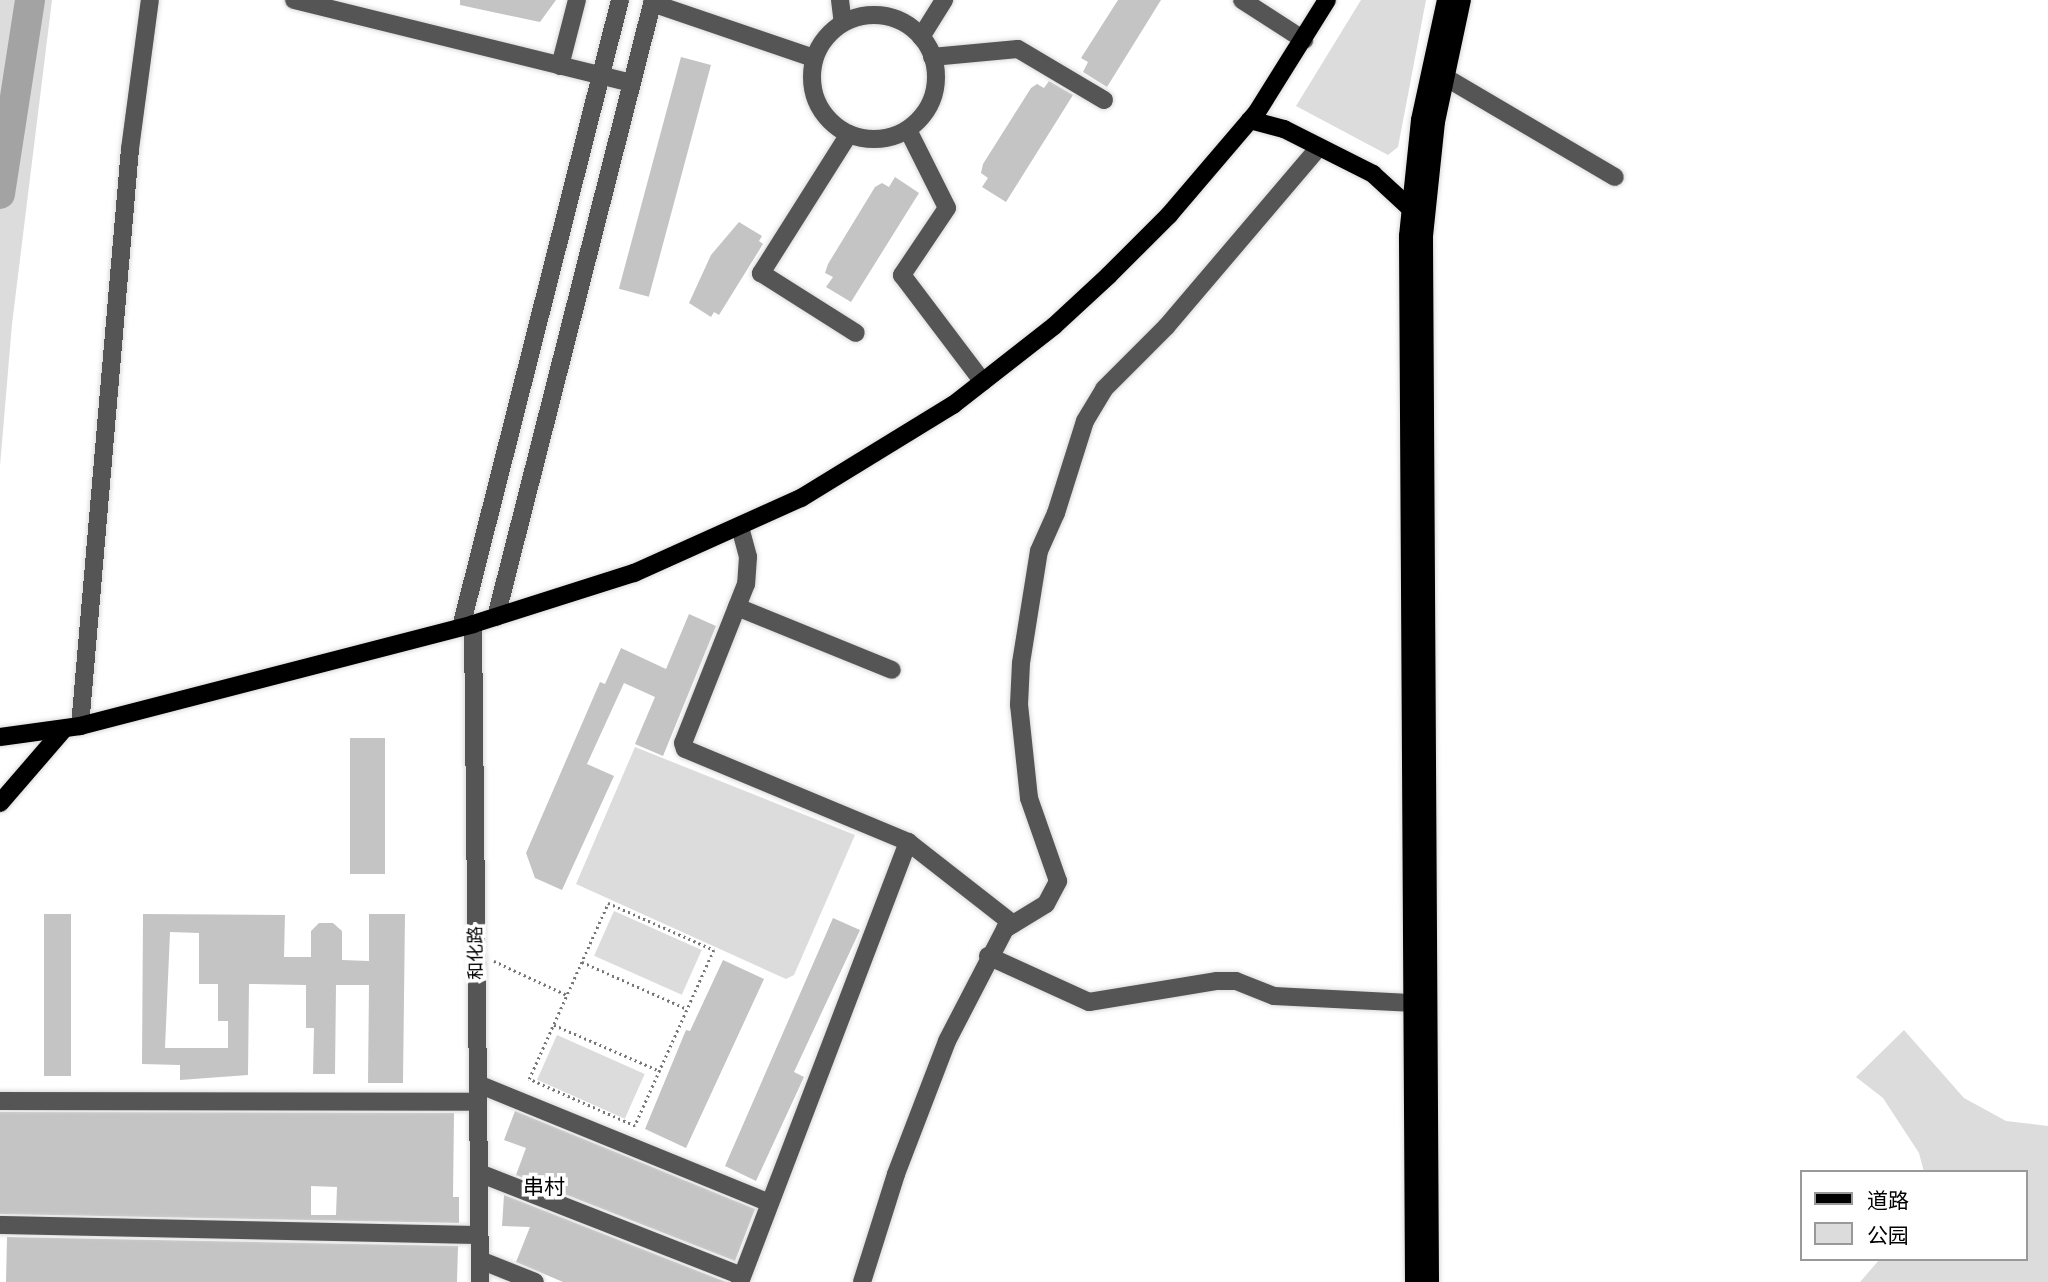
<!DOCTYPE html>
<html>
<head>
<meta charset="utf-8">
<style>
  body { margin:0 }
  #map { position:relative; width:2048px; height:1282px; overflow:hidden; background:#fff; font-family:"PT Sans Narrow","Noto Sans SC",sans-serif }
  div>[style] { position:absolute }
  .green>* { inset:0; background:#dcdcdc; transform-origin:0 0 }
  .river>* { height:30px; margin:-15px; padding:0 15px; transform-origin:15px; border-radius:15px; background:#a3a3a3 }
  .building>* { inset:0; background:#c4c4c4; transform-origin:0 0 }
  .path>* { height:2.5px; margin-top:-1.25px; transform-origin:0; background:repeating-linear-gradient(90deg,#777 0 2px,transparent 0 5.5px) }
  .roads { filter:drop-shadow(0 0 2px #dbdbdb) drop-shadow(0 0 2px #dbdbdb) }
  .minor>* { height:18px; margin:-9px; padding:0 9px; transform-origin:9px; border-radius:9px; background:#555 }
  .minor>.ring { margin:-9px; padding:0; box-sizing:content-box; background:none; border:18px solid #555; border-radius:50% }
  .major>* { height:18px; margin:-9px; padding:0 9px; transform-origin:9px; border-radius:9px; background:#000 }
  span { translate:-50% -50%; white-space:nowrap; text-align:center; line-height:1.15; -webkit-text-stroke:7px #fff; paint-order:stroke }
  .street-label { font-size:18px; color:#000 }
  .quarter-label { font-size:21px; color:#000 }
  .legend { position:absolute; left:1800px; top:1170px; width:228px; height:91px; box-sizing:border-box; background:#fff; border:2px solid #999; margin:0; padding:9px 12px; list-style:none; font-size:21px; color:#000 }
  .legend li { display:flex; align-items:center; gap:14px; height:35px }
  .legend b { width:35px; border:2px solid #999 }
</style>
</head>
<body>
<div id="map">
  <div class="green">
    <div style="clip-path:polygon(0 0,52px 0,12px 324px,0 466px)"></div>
    <div style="clip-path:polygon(1361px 0,1426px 0,1398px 147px,1388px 155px,1296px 106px)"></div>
    <div style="clip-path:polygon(635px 747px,855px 835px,794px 975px,786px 979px,576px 884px)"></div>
    <div style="left:614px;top:911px;width:96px;height:49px;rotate:24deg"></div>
    <div style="clip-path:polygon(1904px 1030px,1964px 1098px,2006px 1121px,2048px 1126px,2048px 1282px,1860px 1282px,1880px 1259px,2025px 1259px,2025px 1172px,1924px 1172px,1919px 1153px,1883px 1098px,1856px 1077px)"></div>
    <div style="left:557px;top:1035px;width:96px;height:49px;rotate:24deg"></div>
  </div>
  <div class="river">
    <div style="left:0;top:194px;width:196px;rotate:-81.2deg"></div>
  </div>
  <div class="building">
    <div style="clip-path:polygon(460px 0,556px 0,540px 22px,460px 5px)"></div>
    <div style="clip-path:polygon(1118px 0,1161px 0,1107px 87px,1083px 72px,1088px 62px,1081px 58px)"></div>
    <div style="left:681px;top:57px;width:31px;height:240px;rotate:15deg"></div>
    <div style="clip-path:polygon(1049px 81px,1073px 95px,1006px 202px,982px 187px,988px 178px,981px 173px,983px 164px,1031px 88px,1037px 84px,1044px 88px)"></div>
    <div style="clip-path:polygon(895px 177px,919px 193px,851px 302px,826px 287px,833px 277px,825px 273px,828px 264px,875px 187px,882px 183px,889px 187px)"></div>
    <div style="clip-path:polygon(739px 222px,762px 236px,759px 241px,763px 244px,719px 315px,714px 312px,711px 317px,689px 303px,711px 255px)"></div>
    <div style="clip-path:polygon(689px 614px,716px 626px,663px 756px,635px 744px,655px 697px,624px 683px,587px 764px,614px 776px,562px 890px,535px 878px,526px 853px,600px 682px,605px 684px,621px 648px,666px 669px)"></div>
    <div style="left:350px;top:738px;width:35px;height:136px"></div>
    <div style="left:44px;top:914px;width:27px;height:162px"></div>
    <div style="clip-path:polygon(evenodd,143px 914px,285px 915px,284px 957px,311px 957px,311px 931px,319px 923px,333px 923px,342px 931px,342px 960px,369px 961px,369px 914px,405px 914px,403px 1083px,368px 1083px,369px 985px,336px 985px,335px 1074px,313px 1074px,314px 1028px,306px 1028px,306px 985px,249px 984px,248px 1075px,180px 1080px,180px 1065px,142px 1064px,143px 914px,170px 932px,199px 933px,199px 984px,218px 984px,218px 1021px,228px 1021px,228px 1048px,165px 1048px,170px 932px)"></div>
    <div style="clip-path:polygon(833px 918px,860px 930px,794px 1072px,804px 1077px,756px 1181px,725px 1166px)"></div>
    <div style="clip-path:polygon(723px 960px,764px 979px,686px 1148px,645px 1129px,686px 1030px,690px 1031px)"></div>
    <div style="clip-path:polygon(515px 1111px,755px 1209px,735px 1261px,516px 1175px,526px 1148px,504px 1140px)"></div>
    <div style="clip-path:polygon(evenodd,0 1112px,454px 1113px,453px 1197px,459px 1197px,459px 1223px,0 1214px,0 1112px,311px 1186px,337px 1187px,336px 1215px,311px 1215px,311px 1186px)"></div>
    <div style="clip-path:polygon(504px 1195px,726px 1282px,563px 1282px,516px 1262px,530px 1227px,502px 1226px)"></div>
    <div style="clip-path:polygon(7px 1237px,458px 1246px,457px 1282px,6px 1282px)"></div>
  </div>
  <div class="path">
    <div style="left:608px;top:903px;width:116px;rotate:23.9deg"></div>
    <div style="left:714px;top:950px;width:193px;rotate:114.2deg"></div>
    <div style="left:635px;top:1126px;width:116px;rotate:-156.1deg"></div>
    <div style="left:529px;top:1079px;width:193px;rotate:-65.8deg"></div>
    <div style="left:494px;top:961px;width:81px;rotate:25deg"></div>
    <div style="left:582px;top:962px;width:115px;rotate:24.1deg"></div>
    <div style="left:554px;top:1025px;width:116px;rotate:23.5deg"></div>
  </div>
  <div class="roads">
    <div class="minor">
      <div style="left:294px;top:0;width:347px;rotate:13.8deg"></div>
      <div style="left:840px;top:0;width:23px;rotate:83deg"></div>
      <div style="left:1242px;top:0;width:74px;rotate:32.8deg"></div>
      <div style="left:652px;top:3px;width:171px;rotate:18.8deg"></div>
      <div class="ring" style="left:812px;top:15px;width:106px;height:106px"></div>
      <div style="left:921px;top:37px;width:44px;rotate:-58.1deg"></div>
      <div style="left:932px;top:57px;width:86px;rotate:-5.3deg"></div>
      <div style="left:1018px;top:49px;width:100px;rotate:30.7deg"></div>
      <div style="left:560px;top:66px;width:68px;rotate:-75.6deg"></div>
      <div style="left:1445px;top:77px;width:197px;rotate:30.5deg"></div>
      <div style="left:908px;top:130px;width:87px;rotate:63.4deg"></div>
      <div style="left:947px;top:208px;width:81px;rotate:123.9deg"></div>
      <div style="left:902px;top:275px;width:134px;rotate:52.9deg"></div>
      <div style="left:849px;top:134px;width:165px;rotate:122.3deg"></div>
      <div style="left:761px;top:273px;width:112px;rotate:32.3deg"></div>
      <div style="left:740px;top:527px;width:31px;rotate:75deg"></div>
      <div style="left:748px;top:557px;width:27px;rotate:94deg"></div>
      <div style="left:746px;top:584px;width:171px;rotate:111.6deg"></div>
      <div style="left:683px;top:743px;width:6px;rotate:72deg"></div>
      <div style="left:685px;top:749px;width:242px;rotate:22.6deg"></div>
      <div style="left:908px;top:842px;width:133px;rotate:38deg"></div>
      <div style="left:737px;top:607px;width:167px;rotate:22.1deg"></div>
      <div style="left:496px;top:617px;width:637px;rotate:-75.72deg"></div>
      <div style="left:473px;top:624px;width:658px;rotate:89.39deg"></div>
      <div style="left:461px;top:627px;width:647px;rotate:-75.77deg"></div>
      <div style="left:80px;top:726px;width:579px;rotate:-85.05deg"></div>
      <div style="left:130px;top:149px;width:150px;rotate:-82.4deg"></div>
      <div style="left:988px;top:956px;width:111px;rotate:24.5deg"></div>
      <div style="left:1089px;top:1002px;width:130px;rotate:-9.3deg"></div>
      <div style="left:1217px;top:981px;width:19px"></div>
      <div style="left:1236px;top:981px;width:41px;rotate:21.5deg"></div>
      <div style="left:1274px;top:996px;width:136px;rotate:2.9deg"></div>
      <div style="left:478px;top:1084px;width:315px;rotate:22.2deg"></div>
      <div style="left:0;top:1101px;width:478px;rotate:0.1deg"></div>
      <div style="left:479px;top:1173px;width:282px;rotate:21.4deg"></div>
      <div style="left:0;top:1225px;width:479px;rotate:1.2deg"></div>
      <div style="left:480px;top:1260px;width:59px;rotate:21.8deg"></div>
      <div style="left:740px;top:1282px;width:471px;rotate:-69.1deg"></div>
      <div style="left:862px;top:1282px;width:113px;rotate:-72.5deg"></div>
      <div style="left:896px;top:1174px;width:142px;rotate:-69deg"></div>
      <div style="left:947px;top:1041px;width:126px;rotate:-62.6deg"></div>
      <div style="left:1005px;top:929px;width:48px;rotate:-31.4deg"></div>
      <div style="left:1046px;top:904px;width:26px;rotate:-62deg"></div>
      <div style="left:1058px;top:881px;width:88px;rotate:-109.3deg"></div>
      <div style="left:1029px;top:798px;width:94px;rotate:-96.1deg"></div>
      <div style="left:1019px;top:705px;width:42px;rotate:-87.3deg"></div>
      <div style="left:1021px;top:663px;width:113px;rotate:-80.9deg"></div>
      <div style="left:1039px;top:551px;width:42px;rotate:-65.9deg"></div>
      <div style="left:1056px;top:513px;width:96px;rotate:-72.5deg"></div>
      <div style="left:1085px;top:421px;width:37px;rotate:-59deg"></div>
      <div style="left:1104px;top:389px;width:88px;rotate:-45deg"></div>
      <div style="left:1166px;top:327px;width:236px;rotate:-49.6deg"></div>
    </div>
    <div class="major">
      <div style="left:1250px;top:120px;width:35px;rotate:15deg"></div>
      <div style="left:1284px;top:129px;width:100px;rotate:26.8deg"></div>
      <div style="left:1373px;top:174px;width:50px;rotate:42.6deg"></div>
      <div style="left:0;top:737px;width:81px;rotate:-7.8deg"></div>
      <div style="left:80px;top:726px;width:406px;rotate:-14.5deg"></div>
      <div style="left:473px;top:624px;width:169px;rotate:-17.6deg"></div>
      <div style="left:634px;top:573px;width:183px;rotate:-24.2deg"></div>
      <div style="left:801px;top:498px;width:178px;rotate:-31.5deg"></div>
      <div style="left:953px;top:405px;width:128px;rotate:-38deg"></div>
      <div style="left:1054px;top:326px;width:75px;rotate:-42.8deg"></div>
      <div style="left:1109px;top:275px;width:85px;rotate:-45deg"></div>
      <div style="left:1169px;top:215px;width:135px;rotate:-49.5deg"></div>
      <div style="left:1257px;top:112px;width:132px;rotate:-58deg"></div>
      <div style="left:0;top:803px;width:96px;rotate:-49.2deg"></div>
      <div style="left:1414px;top:1282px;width:1046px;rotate:-90.33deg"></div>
      <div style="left:1408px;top:236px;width:117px;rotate:-84.1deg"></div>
      <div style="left:1420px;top:120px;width:123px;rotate:-77.8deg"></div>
      <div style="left:1430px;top:1282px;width:1046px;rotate:-90.33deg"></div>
      <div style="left:1424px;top:236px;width:115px;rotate:-84deg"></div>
      <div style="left:1436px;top:122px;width:125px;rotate:-78deg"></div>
    </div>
  </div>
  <div class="street-label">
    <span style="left:476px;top:953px;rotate:-91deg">和化路</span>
  </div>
  <div class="quarter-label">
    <span style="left:544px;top:1187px">串村</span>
  </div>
  <ul class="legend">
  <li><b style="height:9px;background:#000"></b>道路</li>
  <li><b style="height:19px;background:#dcdcdc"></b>公园</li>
  </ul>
</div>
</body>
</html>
